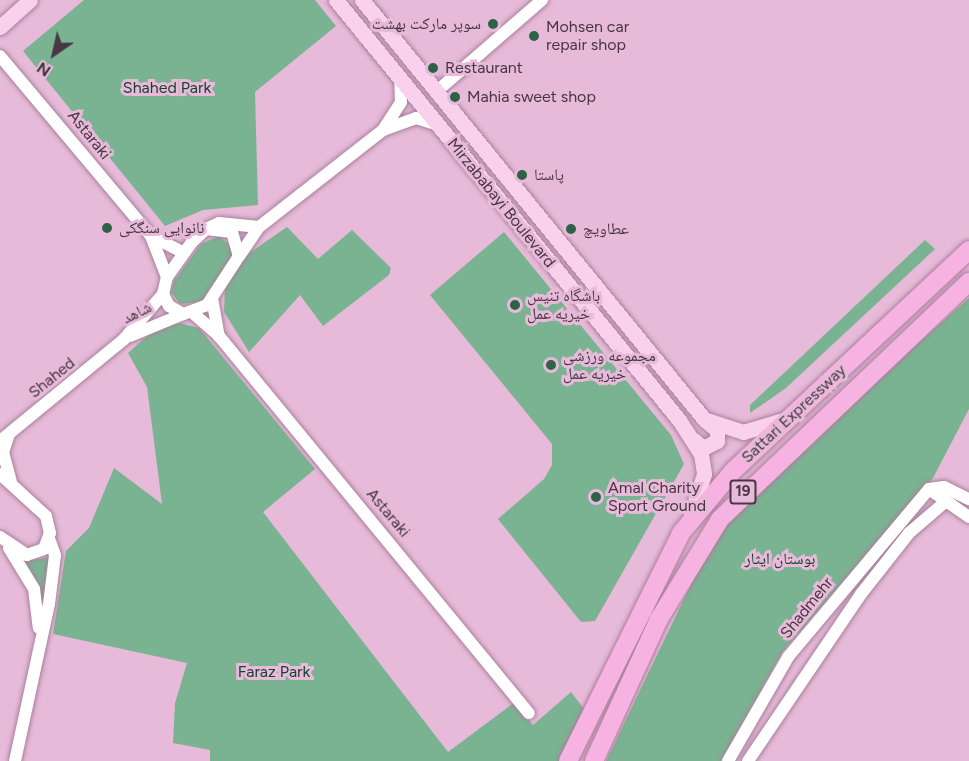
<!DOCTYPE html>
<html>
<head>
<meta charset="utf-8">
<style>
  body { margin:0 }
  #map { position:relative; width:969px; height:761px; overflow:hidden; background:#e6bad8; font-family:Figtree,"Noto Naskh Arabic",sans-serif }
  div>[style] { position:absolute }
  .green>* { inset:0; background:#7ab392 }
  .roads { filter:drop-shadow(0 0 2px #aa809c) drop-shadow(0 0 2px #aa809c) }
  .minor>* { height:12px; margin:-6px; padding:0 6px; transform-origin:6px; border-radius:6px; background:#fff }
  .major>* { height:15px; margin:-7.5px; padding:0 7.5px; transform-origin:7.5px; border-radius:7.5px; background:#fad1ed }
  .highway>* { height:18px; margin:-9px; padding:0 9px; transform-origin:9px; border-radius:9px; background:#f6b2e1 }
  .dots>* { width:16px; height:16px; translate:-50% -50%; box-sizing:border-box; border:3px solid #e6bad8; border-radius:50% }
  span { translate:-50% -50%; white-space:nowrap; text-align:center; line-height:1.15; -webkit-text-stroke:6px #e6bad8; paint-order:stroke }
  .shield-label span { padding:2px 4px; background:#e6bad8; border:2px solid; border-radius:4px; -webkit-text-stroke-width:0 }
  .shield-label { font-size:15px; color:#483642; font-weight:700 }
  .poi-label { font-size:16px; color:#483642 }
  .right { translate:-100% -50%; text-align:right }
  .left { translate:0 -50%; text-align:left }
  .park-label { font-size:16px; color:#18432d }
  .street-label { font-size:16px; color:#483642 }
  .north { position:absolute; left:24px; top:24px; width:60px; height:60px; -webkit-text-stroke:4px #e6bad8; paint-order:stroke; rotate:214deg; font-size:16px; font-weight:700; line-height:24px; text-align:center; color:#483642 }
  .north::after { content:''; display:block; margin:auto; width:21px; height:27px; background:#483642; clip-path:polygon(50% 0,100% 100%,50% 72%,0 100%) }
</style>
</head>
<body>
<div id="map">
  <div class="green">
    <div style="clip-path:polygon(84px 0,315px 0,336px 26px,255px 92px,258px 205px,203px 210px,165px 226px,23px 51px)"></div>
    <div style="clip-path:polygon(287px 227px,318px 259px,352px 230px,391px 268px,389px 275px,323px 326px,300px 295px,249px 352px,224px 312px,225px 285px,245px 256px)"></div>
    <div style="clip-path:polygon(504px 232px,671px 435px,684px 464px,595px 621px,581px 622px,498px 519px,544px 479px,552px 465px,552px 444px,430px 295px)"></div>
    <div style="clip-path:polygon(219px 236px,234px 249px,229px 264px,201px 302px,180px 304px,171px 292px,174px 281px,201px 244px)"></div>
    <div style="clip-path:polygon(925px 240px,935px 249px,786px 388px,750px 413px,750px 405px)"></div>
    <div style="clip-path:polygon(969px 298px,969px 409px,933px 478px,783px 651px,721px 761px,606px 761px,697px 572px,727px 525px,867px 388px)"></div>
    <div style="clip-path:polygon(179px 323px,199px 328px,315px 469px,263px 512px,448px 752px,515px 702px,533px 725px,571px 692px,584px 709px,559px 761px,210px 761px,210px 750px,173px 743px,175px 703px,187px 663px,53px 634px,66px 551px,89px 528px,114px 468px,162px 504px,147px 387px,128px 353px,159px 325px)"></div>
    <div style="clip-path:polygon(53px 557px,43px 621px,39px 589px,24px 561px)"></div>
  </div>
  <div class="roads">
    <div class="minor">
      <div style="left:0;top:56px;width:235px;rotate:50deg"></div>
      <div style="left:151px;top:236px;width:44px;rotate:68.7deg"></div>
      <div style="left:437px;top:91px;width:139px;rotate:-40.9deg"></div>
      <div style="left:383px;top:130px;width:35px;rotate:-20deg"></div>
      <div style="left:416px;top:118px;width:21px;rotate:17deg"></div>
      <div style="left:206px;top:229px;width:26px;rotate:7deg"></div>
      <div style="left:232px;top:232px;width:25px;rotate:74deg"></div>
      <div style="left:239px;top:256px;width:59px;rotate:123.1deg"></div>
      <div style="left:207px;top:305px;width:26px;rotate:159deg"></div>
      <div style="left:183px;top:314px;width:16px;rotate:-150deg"></div>
      <div style="left:169px;top:306px;width:13px;rotate:-117deg"></div>
      <div style="left:163px;top:294px;width:17px;rotate:-77deg"></div>
      <div style="left:167px;top:277px;width:43px;rotate:-54.5deg"></div>
      <div style="left:192px;top:242px;width:19px;rotate:-43deg"></div>
      <div style="left:206px;top:229px;width:14px;rotate:-25deg"></div>
      <div style="left:219px;top:223px;width:40px;rotate:5.7deg"></div>
      <div style="left:151px;top:236px;width:37px;rotate:27deg"></div>
      <div style="left:240px;top:255px;width:34px;rotate:-56deg"></div>
      <div style="left:259px;top:227px;width:157px;rotate:-38deg"></div>
      <div style="left:383px;top:130px;width:33px;rotate:-57deg"></div>
      <div style="left:401px;top:102px;width:23px;rotate:-92deg"></div>
      <div style="left:212px;top:298px;width:39px;rotate:80deg"></div>
      <div style="left:194px;top:314px;width:33px;rotate:41deg"></div>
      <div style="left:219px;top:336px;width:488px;rotate:50.6deg"></div>
      <div style="left:130px;top:336px;width:57px;rotate:-22.5deg"></div>
      <div style="left:9px;top:434px;width:19px;rotate:108deg"></div>
      <div style="left:3px;top:452px;width:31px;rotate:75deg"></div>
      <div style="left:0;top:441px;width:161px;rotate:-39.4deg"></div>
      <div style="left:124px;top:339px;width:60px;rotate:-49.1deg"></div>
      <div style="left:0;top:474px;width:62px;rotate:42.4deg"></div>
      <div style="left:46px;top:516px;width:17px;rotate:77deg"></div>
      <div style="left:50px;top:533px;width:17px;rotate:111deg"></div>
      <div style="left:44px;top:549px;width:18px;rotate:161deg"></div>
      <div style="left:27px;top:555px;width:32px;rotate:-146deg"></div>
      <div style="left:929px;top:489px;width:49px;rotate:35deg"></div>
      <div style="left:929px;top:489px;width:15px;rotate:-8deg"></div>
      <div style="left:944px;top:487px;width:28px;rotate:26deg"></div>
      <div style="left:9px;top:548px;width:48px;rotate:58.6deg"></div>
      <div style="left:34px;top:589px;width:39px;rotate:83deg"></div>
      <div style="left:15px;top:761px;width:161px;rotate:-77.8deg"></div>
      <div style="left:49px;top:604px;width:49px;rotate:-83deg"></div>
      <div style="left:55px;top:555px;width:15px;rotate:-110deg"></div>
      <div style="left:728px;top:761px;width:120px;rotate:-60deg"></div>
      <div style="left:788px;top:657px;width:219px;rotate:-50deg"></div>
      <div style="left:748px;top:761px;width:202px;rotate:-55.9deg"></div>
      <div style="left:861px;top:594px;width:78px;rotate:-51.8deg"></div>
      <div style="left:909px;top:533px;width:46px;rotate:-40.6deg"></div>
    </div>
    <div class="major">
      <div style="left:336px;top:0;width:542px;rotate:50.76deg"></div>
      <div style="left:679px;top:420px;width:40px;rotate:57.1deg"></div>
      <div style="left:701px;top:454px;width:20px;rotate:81deg"></div>
      <div style="left:704px;top:474px;width:43px;rotate:107.6deg"></div>
      <div style="left:362px;top:0;width:541px;rotate:50.78deg"></div>
      <div style="left:704px;top:419px;width:41px;rotate:18.4deg"></div>
      <div style="left:743px;top:432px;width:42px;rotate:-16.7deg"></div>
      <div style="left:0;top:27px;width:40px;rotate:-42deg"></div>
      <div style="left:694px;top:440px;width:12px;rotate:42deg"></div>
      <div style="left:703px;top:448px;width:16px;rotate:-27deg"></div>
      <div style="left:717px;top:441px;width:11px;rotate:-90deg"></div>
      <div style="left:717px;top:430px;width:14px;rotate:-141deg"></div>
    </div>
    <div class="highway">
      <div style="left:568px;top:761px;width:254px;rotate:-63.6deg"></div>
      <div style="left:681px;top:533px;width:81px;rotate:-50deg"></div>
      <div style="left:733px;top:471px;width:323px;rotate:-43.1deg"></div>
      <div style="left:594px;top:761px;width:156px;rotate:-65.4deg"></div>
      <div style="left:659px;top:619px;width:117px;rotate:-58.6deg"></div>
      <div style="left:720px;top:519px;width:344px;rotate:-43.6deg"></div>
    </div>
  </div>
  <div class="dots">
    <div style="left:493px;top:24px;background:#2e6247"></div>
    <div style="left:534px;top:36px;background:#2e6247"></div>
    <div style="left:433px;top:68px;background:#2e6247"></div>
    <div style="left:455px;top:97px;background:#2e6247"></div>
    <div style="left:522px;top:175px;background:#2e6247"></div>
    <div style="left:107px;top:228px;background:#2e6247"></div>
    <div style="left:571px;top:229px;background:#2e6247"></div>
    <div style="left:515px;top:305px;background:#2e6247"></div>
    <div style="left:551px;top:365px;background:#2e6247"></div>
    <div style="left:596px;top:497px;background:#2e6247"></div>
  </div>
  <div class="shield-label">
    <span style="left:743px;top:492px">19</span>
  </div>
  <div class="poi-label">
    <span class="right" style="left:481px;top:24px">سوپر مارکت بهشت</span>
    <span class="left" style="left:546px;top:36px">Mohsen car<br>repair shop</span>
    <span class="left" style="left:445px;top:68px">Restaurant</span>
    <span class="left" style="left:467px;top:97px">Mahia sweet shop</span>
    <span class="left" style="left:534px;top:175px">پاستا</span>
    <span class="left" style="left:119px;top:228px">نانوایی سنگکی</span>
    <span class="left" style="left:583px;top:229px">عطاویچ</span>
    <span class="left" style="left:527px;top:305px">باشگاه تنیس<br>خیریه عمل</span>
    <span class="left" style="left:563px;top:365px">مجموعه ورزشی<br>خیریه عمل</span>
    <span class="left" style="left:608px;top:497px">Amal Charity<br>Sport Ground</span>
  </div>
  <div class="park-label">
    <span style="left:167px;top:88px">Shahed Park</span>
    <span style="left:780px;top:559px">بوستان ایثار</span>
    <span style="left:274px;top:672px">Faraz Park</span>
  </div>
  <div class="street-label">
    <span style="left:89px;top:135px;rotate:51deg">Astaraki</span>
    <span style="left:501px;top:203px;rotate:51deg">Mirzababayi Boulevard</span>
    <span style="left:137px;top:313px;rotate:-26deg">شاهد</span>
    <span style="left:52px;top:378px;rotate:-39deg">Shahed</span>
    <span style="left:794px;top:414px;rotate:-43deg">Sattari Expressway</span>
    <span style="left:388px;top:513px;rotate:50deg">Astaraki</span>
    <span style="left:807px;top:608px;rotate:-51deg">Shadmehr</span>
  </div>
  <div class="north">N</div>
</div>
</body>
</html>
